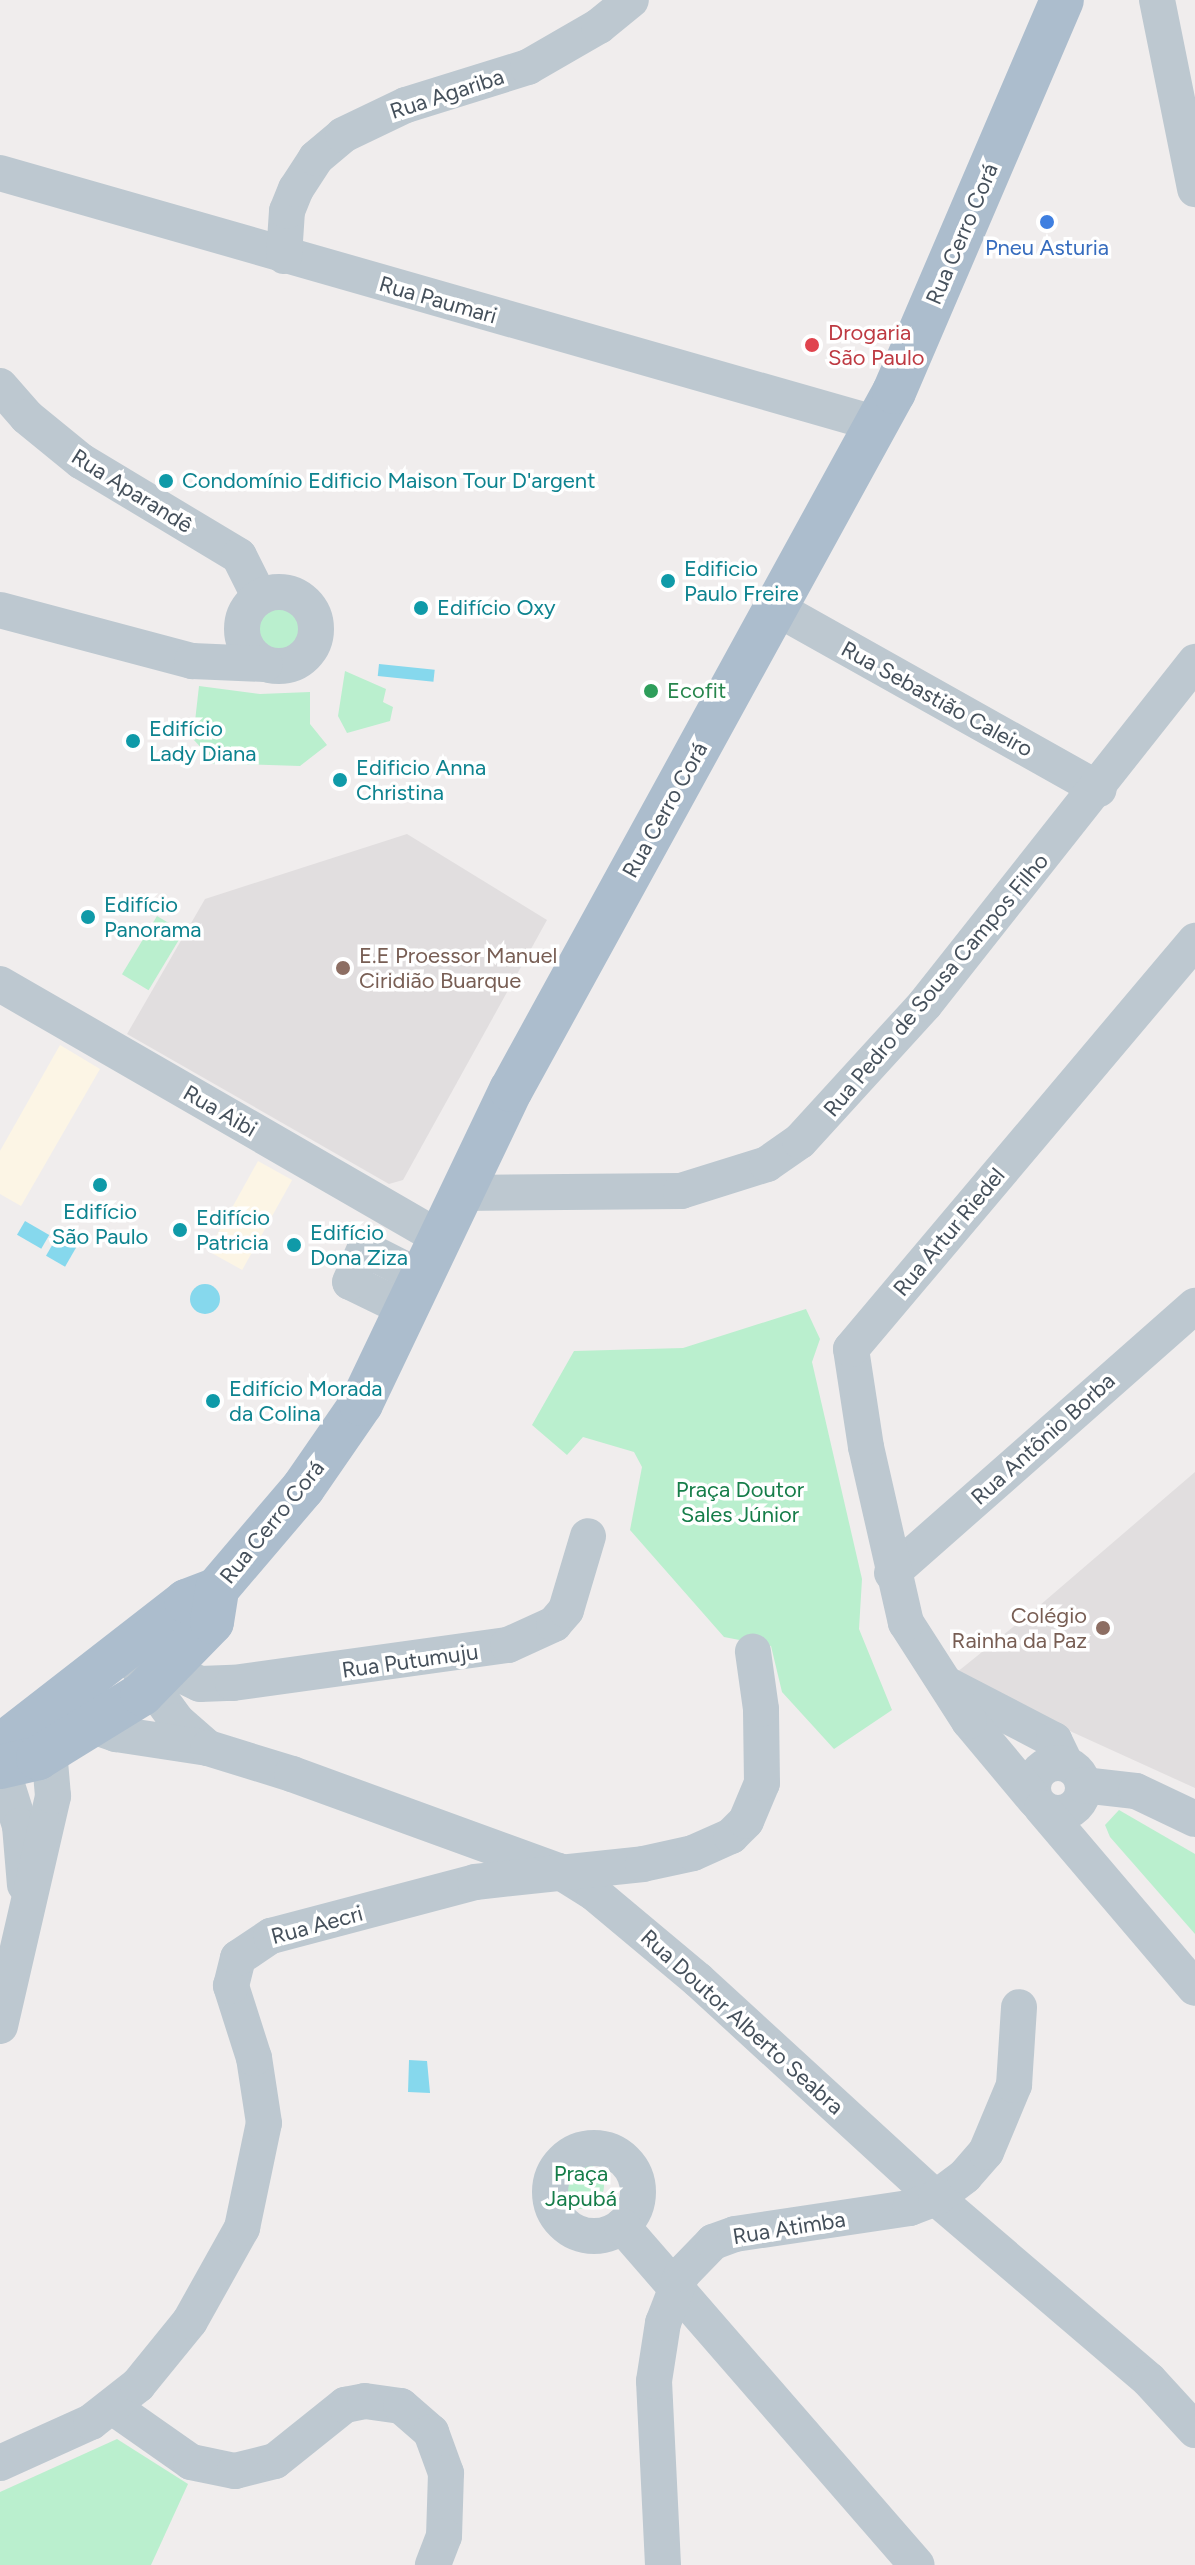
<!DOCTYPE html>
<html>
<head>
<meta charset="utf-8">
<style>
  body { margin:0 }
  #map { position:relative; width:1195px; height:2565px; overflow:hidden; background:#f0eded; font-family:Figtree,sans-serif }
  div>[style] { position:absolute }
  .commercial>* { inset:0; background:#fcf5e5; transform-origin:0 0 }
  .education>* { inset:0; background:#e1dedf }
  .green>* { inset:0; background:#baefce; transform-origin:0 0 }
  .round { border-radius:50% }
  .water>* { inset:0; background:#86d8ed; transform-origin:0 0 }
  .minor>* { height:36px; margin:-18px; padding:0 18px; transform-origin:18px; border-radius:18px; background:#bdc8d0 }
  .minor>.ring { margin:-18px; padding:0; box-sizing:content-box; background:none; border:36px solid #bdc8d0; border-radius:50% }
  .major>* { height:44px; margin:-22px; padding:0 22px; transform-origin:22px; border-radius:22px; background:#acbdcd }
  .dots>* { width:22px; height:22px; translate:-50% -50%; box-sizing:border-box; border:4px solid #fff; border-radius:50% }
  span { translate:-50% -50%; white-space:nowrap; text-align:center; line-height:1.15; -webkit-text-stroke:7px #fff; paint-order:stroke }
  .street-label { font-size:22px; color:#45505b }
  .shop-label { font-size:22px; color:#366cbe }
  .health-label { font-size:22px; color:#be3a42 }
  .left { translate:0 -50%; text-align:left }
  .culture-label { font-size:22px; color:#0d838f }
  .leisure-label { font-size:22px; color:#27864d }
  .education-label { font-size:22px; color:#785e54 }
  .right { translate:-100% -50%; text-align:right }
  .park-label { font-size:22px; color:#157d49 }
</style>
</head>
<body>
<div id="map">
  <div class="commercial">
    <div style="clip-path:polygon(60px 1045px,100px 1069px,21px 1206px,0 1194px,0 1151px)"></div>
    <div style="left:258px;top:1161px;width:39px;height:103px;rotate:29deg"></div>
  </div>
  <div class="education">
    <div style="clip-path:polygon(407px 834px,547px 920px,403px 1180px,389px 1184px,127px 1034px,205px 899px)"></div>
    <div style="clip-path:polygon(1195px 1472px,1195px 1788px,951px 1677px,1039px 1606px)"></div>
  </div>
  <div class="green">
    <div class="round" style="left:254px;top:602px;width:48px;height:48px"></div>
    <div style="clip-path:polygon(345px 671px,386px 689px,383px 702px,393px 707px,390px 721px,347px 733px,338px 716px)"></div>
    <div style="clip-path:polygon(199px 686px,260px 694px,310px 692px,310px 724px,327px 745px,300px 766px,201px 763px,206px 753px,193px 739px)"></div>
    <div style="left:157px;top:916px;width:31px;height:68px;rotate:31deg"></div>
    <div style="clip-path:polygon(806px 1309px,820px 1339px,812px 1362px,862px 1579px,859px 1629px,892px 1710px,834px 1749px,782px 1692px,771px 1646px,724px 1637px,630px 1530px,642px 1467px,634px 1452px,583px 1437px,567px 1455px,532px 1425px,574px 1351px,683px 1348px)"></div>
    <div style="clip-path:polygon(1119px 1810px,1195px 1854px,1195px 1934px,1110px 1837px,1105px 1825px)"></div>
    <div class="round" style="left:558px;top:2163px;width:46px;height:46px"></div>
    <div style="clip-path:polygon(117px 2439px,188px 2484px,151px 2565px,0 2565px,0 2492px)"></div>
  </div>
  <div class="water">
    <div style="left:379px;top:664px;width:56px;height:12px;rotate:6deg"></div>
    <div style="left:25px;top:1221px;width:28px;height:16px;rotate:30deg"></div>
    <div style="left:62px;top:1228px;width:22px;height:32px;rotate:30deg"></div>
    <div class="round" style="left:190px;top:1284px;width:30px;height:30px"></div>
    <div style="clip-path:polygon(409px 2060px,427px 2061px,430px 2093px,408px 2092px)"></div>
  </div>
  <div class="minor">
    <div style="left:1157px;top:0;width:193px;rotate:78.6deg"></div>
    <div style="left:0;top:173px;width:912px;rotate:15.97deg"></div>
    <div style="left:284px;top:256px;width:45px;rotate:-86.2deg"></div>
    <div style="left:287px;top:211px;width:24px;rotate:-68deg"></div>
    <div style="left:296px;top:189px;width:37px;rotate:-57deg"></div>
    <div style="left:316px;top:158px;width:35px;rotate:-40deg"></div>
    <div style="left:343px;top:135px;width:70px;rotate:-25.5deg"></div>
    <div style="left:406px;top:105px;width:128px;rotate:-17.3deg"></div>
    <div style="left:528px;top:67px;width:82px;rotate:-30deg"></div>
    <div style="left:599px;top:26px;width:41px;rotate:-39.1deg"></div>
    <div style="left:0;top:386px;width:41px;rotate:48.9deg"></div>
    <div style="left:27px;top:417px;width:70px;rotate:39.2deg"></div>
    <div style="left:81px;top:461px;width:184px;rotate:31deg"></div>
    <div style="left:239px;top:556px;width:45px;rotate:63.4deg"></div>
    <div class="ring" style="left:242px;top:592px;width:38px;height:38px"></div>
    <div style="left:776px;top:608px;width:370px;rotate:29.3deg"></div>
    <div style="left:0;top:610px;width:199px;rotate:14.9deg"></div>
    <div style="left:192px;top:661px;width:73px;rotate:2.4deg"></div>
    <div style="left:0;top:984px;width:508px;rotate:30deg"></div>
    <div style="left:460px;top:1193px;width:221px;rotate:-0.5deg"></div>
    <div style="left:681px;top:1191px;width:90px;rotate:-17.4deg"></div>
    <div style="left:767px;top:1164px;width:40px;rotate:-34.9deg"></div>
    <div style="left:800px;top:1141px;width:185px;rotate:-47.6deg"></div>
    <div style="left:925px;top:1004px;width:436px;rotate:-51.7deg"></div>
    <div style="left:408px;top:1310px;width:64px;rotate:-154.2deg"></div>
    <div style="left:350px;top:1282px;width:36px;rotate:-66deg"></div>
    <div style="left:365px;top:1249px;width:64px;rotate:27deg"></div>
    <div style="left:892px;top:1573px;width:404px;rotate:-41.4deg"></div>
    <div style="left:134px;top:1662px;width:73px;rotate:53.9deg"></div>
    <div style="left:177px;top:1721px;width:41px;rotate:41.1deg"></div>
    <div style="left:169px;top:1669px;width:34px;rotate:26deg"></div>
    <div style="left:200px;top:1684px;width:33px;rotate:-2deg"></div>
    <div style="left:233px;top:1683px;width:278px;rotate:-7.9deg"></div>
    <div style="left:508px;top:1645px;width:51px;rotate:-24.5deg"></div>
    <div style="left:554px;top:1624px;width:18px;rotate:-49deg"></div>
    <div style="left:566px;top:1610px;width:77px;rotate:-73.4deg"></div>
    <div style="left:946px;top:1684px;width:122px;rotate:27.4deg"></div>
    <div style="left:1054px;top:1740px;width:25px;rotate:64deg"></div>
    <div style="left:73px;top:1719px;width:46px;rotate:19.2deg"></div>
    <div style="left:116px;top:1734px;width:93px;rotate:8.7deg"></div>
    <div style="left:208px;top:1748px;width:88px;rotate:17.2deg"></div>
    <div style="left:292px;top:1774px;width:284px;rotate:20deg"></div>
    <div style="left:559px;top:1871px;width:41px;rotate:32.2deg"></div>
    <div style="left:594px;top:1893px;width:136px;rotate:39.9deg"></div>
    <div style="left:698px;top:1980px;width:323px;rotate:42.5deg"></div>
    <div style="left:936px;top:2198px;width:280px;rotate:40.5deg"></div>
    <div style="left:1149px;top:2380px;width:68px;rotate:47.4deg"></div>
    <div class="ring" style="left:1033px;top:1763px;width:14px;height:14px"></div>
    <div style="left:0;top:1763px;width:66px;rotate:72.4deg"></div>
    <div style="left:20px;top:1826px;width:59px;rotate:85.2deg"></div>
    <div style="left:1083px;top:1785px;width:53px;rotate:6.5deg"></div>
    <div style="left:1136px;top:1791px;width:65px;rotate:25.4deg"></div>
    <div style="left:1035px;top:1800px;width:103px;rotate:-129.9deg"></div>
    <div style="left:969px;top:1721px;width:117px;rotate:-122.7deg"></div>
    <div style="left:906px;top:1623px;width:180px;rotate:-102.8deg"></div>
    <div style="left:866px;top:1447px;width:99px;rotate:-98.7deg"></div>
    <div style="left:851px;top:1349px;width:534px;rotate:-49.86deg"></div>
    <div style="left:1042px;top:1808px;width:236px;rotate:49.6deg"></div>
    <div style="left:0;top:2026px;width:236px;rotate:-77deg"></div>
    <div style="left:53px;top:1796px;width:34px;rotate:-95deg"></div>
    <div style="left:50px;top:1762px;width:35px;rotate:-134deg"></div>
    <div class="ring" style="left:550px;top:2148px;width:52px;height:52px"></div>
    <div style="left:622px;top:2226px;width:449px;rotate:49deg"></div>
    <div style="left:114px;top:2408px;width:94px;rotate:35deg"></div>
    <div style="left:191px;top:2462px;width:45px;rotate:11.6deg"></div>
    <div style="left:235px;top:2471px;width:41px;rotate:-14deg"></div>
    <div style="left:275px;top:2461px;width:90px;rotate:-38.7deg"></div>
    <div style="left:345px;top:2405px;width:20px;rotate:-11deg"></div>
    <div style="left:365px;top:2401px;width:36px;rotate:8deg"></div>
    <div style="left:401px;top:2406px;width:40px;rotate:41deg"></div>
    <div style="left:431px;top:2432px;width:44px;rotate:69.9deg"></div>
    <div style="left:446px;top:2473px;width:63px;rotate:91.8deg"></div>
    <div style="left:444px;top:2536px;width:31px;rotate:111deg"></div>
    <div style="left:0;top:2463px;width:100px;rotate:-24.3deg"></div>
    <div style="left:91px;top:2422px;width:60px;rotate:-38.2deg"></div>
    <div style="left:138px;top:2385px;width:82px;rotate:-50.9deg"></div>
    <div style="left:190px;top:2321px;width:107px;rotate:-60.8deg"></div>
    <div style="left:242px;top:2228px;width:107px;rotate:-78.2deg"></div>
    <div style="left:264px;top:2123px;width:66px;rotate:-98.7deg"></div>
    <div style="left:254px;top:2058px;width:76px;rotate:-107.7deg"></div>
    <div style="left:231px;top:1986px;width:29px;rotate:-76deg"></div>
    <div style="left:238px;top:1958px;width:40px;rotate:-34deg"></div>
    <div style="left:271px;top:1936px;width:211px;rotate:-14.8deg"></div>
    <div style="left:475px;top:1882px;width:169px;rotate:-6.1deg"></div>
    <div style="left:643px;top:1864px;width:51px;rotate:-12.4deg"></div>
    <div style="left:693px;top:1853px;width:42px;rotate:-24.1deg"></div>
    <div style="left:731px;top:1836px;width:21px;rotate:-45deg"></div>
    <div style="left:746px;top:1821px;width:41px;rotate:-67.2deg"></div>
    <div style="left:762px;top:1783px;width:74px;rotate:-90.8deg"></div>
    <div style="left:761px;top:1709px;width:58px;rotate:-98deg"></div>
    <div style="left:663px;top:2565px;width:184px;rotate:-92.8deg"></div>
    <div style="left:654px;top:2381px;width:59px;rotate:-81.2deg"></div>
    <div style="left:663px;top:2323px;width:53px;rotate:-68.8deg"></div>
    <div style="left:682px;top:2274px;width:45px;rotate:-45.9deg"></div>
    <div style="left:713px;top:2242px;width:23px;rotate:-20deg"></div>
    <div style="left:735px;top:2234px;width:177px;rotate:-8.5deg"></div>
    <div style="left:910px;top:2208px;width:28px;rotate:-21deg"></div>
    <div style="left:936px;top:2198px;width:36px;rotate:-37deg"></div>
    <div style="left:965px;top:2176px;width:32px;rotate:-49deg"></div>
    <div style="left:986px;top:2152px;width:73px;rotate:-67.3deg"></div>
    <div style="left:1014px;top:2085px;width:78px;rotate:-86.3deg"></div>
  </div>
  <div class="major">
    <div style="left:0;top:1746px;width:236px;rotate:-37.9deg"></div>
    <div style="left:186px;top:1601px;width:33px;rotate:-21deg"></div>
    <div style="left:217px;top:1589px;width:133px;rotate:-49.6deg"></div>
    <div style="left:303px;top:1488px;width:102px;rotate:-55.4deg"></div>
    <div style="left:361px;top:1404px;width:348px;rotate:-64.5deg"></div>
    <div style="left:511px;top:1090px;width:796px;rotate:-61.25deg"></div>
    <div style="left:894px;top:392px;width:426px;rotate:-66.8deg"></div>
    <div style="left:0;top:1767px;width:39px;rotate:-13deg"></div>
    <div style="left:38px;top:1758px;width:122px;rotate:-31.6deg"></div>
    <div style="left:142px;top:1694px;width:100px;rotate:-45.8deg"></div>
    <div style="left:212px;top:1622px;width:33px;rotate:-81deg"></div>
  </div>
  <div class="dots">
    <div style="left:1047px;top:222px;background:#3f7fe0"></div>
    <div style="left:812px;top:345px;background:#e0444e"></div>
    <div style="left:166px;top:481px;background:#0f9aa8"></div>
    <div style="left:668px;top:581px;background:#0f9aa8"></div>
    <div style="left:421px;top:608px;background:#0f9aa8"></div>
    <div style="left:651px;top:691px;background:#2e9e5b"></div>
    <div style="left:133px;top:741px;background:#0f9aa8"></div>
    <div style="left:340px;top:780px;background:#0f9aa8"></div>
    <div style="left:88px;top:917px;background:#0f9aa8"></div>
    <div style="left:343px;top:968px;background:#8d6e63"></div>
    <div style="left:100px;top:1185px;background:#0f9aa8"></div>
    <div style="left:180px;top:1230px;background:#0f9aa8"></div>
    <div style="left:294px;top:1245px;background:#0f9aa8"></div>
    <div style="left:213px;top:1401px;background:#0f9aa8"></div>
    <div style="left:1103px;top:1628px;background:#8d6e63"></div>
  </div>
  <div class="street-label">
    <span style="left:447px;top:94px;rotate:-18deg">Rua Agariba</span>
    <span style="left:962px;top:234px;rotate:-67deg">Rua Cerro Corá</span>
    <span style="left:438px;top:300px;rotate:16deg">Rua Paumari</span>
    <span style="left:132px;top:491px;rotate:32deg">Rua Aparandê</span>
    <span style="left:937px;top:699px;rotate:29deg">Rua Sebastião Caleiro</span>
    <span style="left:665px;top:810px;rotate:-61deg">Rua Cerro Corá</span>
    <span style="left:936px;top:985px;rotate:-50deg">Rua Pedro de Sousa Campos Filho</span>
    <span style="left:220px;top:1111px;rotate:30deg">Rua Aibi</span>
    <span style="left:949px;top:1232px;rotate:-50deg">Rua Artur Riedel</span>
    <span style="left:1043px;top:1439px;rotate:-42deg">Rua Antônio Borba</span>
    <span style="left:272px;top:1522px;rotate:-51deg">Rua Cerro Corá</span>
    <span style="left:410px;top:1661px;rotate:-8deg">Rua Putumuju</span>
    <span style="left:317px;top:1925px;rotate:-15deg">Rua Aecri</span>
    <span style="left:742px;top:2022px;rotate:42deg">Rua Doutor Alberto Seabra</span>
    <span style="left:789px;top:2228px;rotate:-9deg">Rua Atimba</span>
  </div>
  <div class="shop-label">
    <span style="left:1047px;top:248px">Pneu Asturia</span>
  </div>
  <div class="health-label">
    <span class="left" style="left:828px;top:345px">Drogaria<br>São Paulo</span>
  </div>
  <div class="culture-label">
    <span class="left" style="left:182px;top:481px">Condomínio Edificio Maison Tour D'argent</span>
    <span class="left" style="left:684px;top:581px">Edificio<br>Paulo Freire</span>
    <span class="left" style="left:437px;top:608px">Edifício Oxy</span>
    <span class="left" style="left:149px;top:741px">Edifício<br>Lady Diana</span>
    <span class="left" style="left:356px;top:780px">Edificio Anna<br>Christina</span>
    <span class="left" style="left:104px;top:917px">Edifício<br>Panorama</span>
    <span style="left:100px;top:1224px">Edifício<br>São Paulo</span>
    <span class="left" style="left:196px;top:1230px">Edifício<br>Patricia</span>
    <span class="left" style="left:310px;top:1245px">Edifício<br>Dona Ziza</span>
    <span class="left" style="left:229px;top:1401px">Edifício Morada<br>da Colina</span>
  </div>
  <div class="leisure-label">
    <span class="left" style="left:667px;top:691px">Ecofit</span>
  </div>
  <div class="education-label">
    <span class="left" style="left:359px;top:968px">E.E Proessor Manuel<br>Ciridião Buarque</span>
    <span class="right" style="left:1087px;top:1628px">Colégio<br>Rainha da Paz</span>
  </div>
  <div class="park-label">
    <span style="left:740px;top:1502px">Praça Doutor<br>Sales Júnior</span>
    <span style="left:581px;top:2186px">Praça<br>Japubá</span>
  </div>
</div>
</body>
</html>
